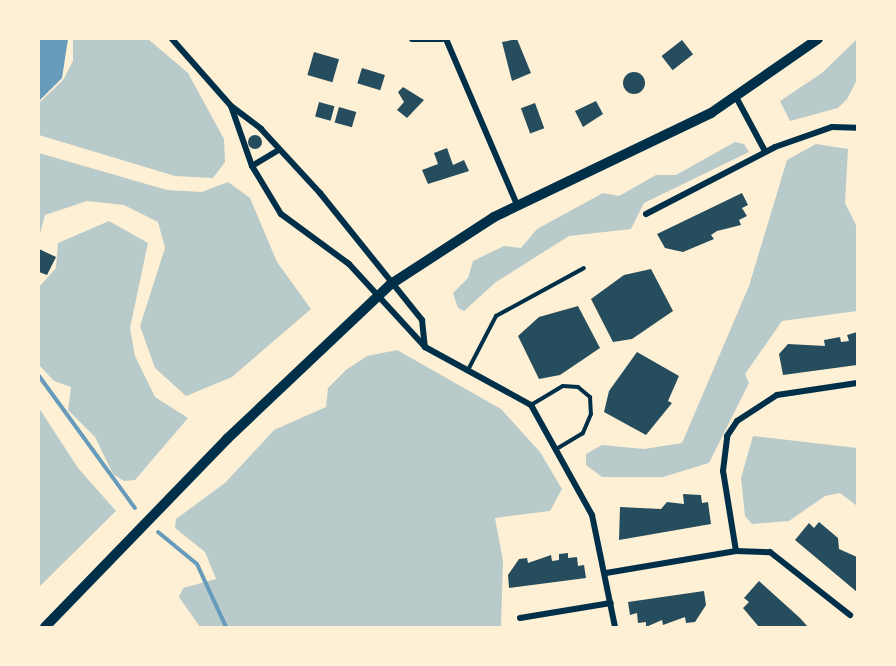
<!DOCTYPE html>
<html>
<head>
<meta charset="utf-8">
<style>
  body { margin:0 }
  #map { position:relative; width:896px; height:666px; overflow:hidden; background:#fdf0d5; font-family:"PT Sans Narrow",sans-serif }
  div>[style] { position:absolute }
  .green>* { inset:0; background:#b9caca }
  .water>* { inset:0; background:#669bbc }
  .stream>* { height:4px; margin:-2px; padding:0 2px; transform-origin:2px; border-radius:2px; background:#669bbc }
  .building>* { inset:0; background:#264d5e; transform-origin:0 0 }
  .round { border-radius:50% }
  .service>* { height:4px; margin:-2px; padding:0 2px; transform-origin:2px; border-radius:2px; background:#003049 }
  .minor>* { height:6px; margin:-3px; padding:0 3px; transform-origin:3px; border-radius:3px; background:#003049 }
  .secondary>* { height:10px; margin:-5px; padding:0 5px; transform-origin:5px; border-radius:5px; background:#003049 }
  span { translate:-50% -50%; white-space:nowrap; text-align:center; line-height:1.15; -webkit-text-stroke:4.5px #fdf0d5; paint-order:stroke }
  .frame { position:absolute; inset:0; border:40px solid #fdf0d5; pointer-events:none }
</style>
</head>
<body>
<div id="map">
  <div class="green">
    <div style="clip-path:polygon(73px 39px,148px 39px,188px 73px,224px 139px,225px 162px,213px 178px,175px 176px,39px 135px,39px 103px,63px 80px,73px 61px)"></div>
    <div style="clip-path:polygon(857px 39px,857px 80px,847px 99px,838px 108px,790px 121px,780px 101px,822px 73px)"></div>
    <div style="clip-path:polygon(735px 142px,744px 144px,749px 152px,644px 203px,631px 229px,569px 236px,496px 282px,464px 311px,458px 308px,453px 293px,468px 278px,473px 261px,504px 246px,521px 248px,537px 229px,603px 193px,619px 196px,656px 175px,676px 175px)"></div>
    <div style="clip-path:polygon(816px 144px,848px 149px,845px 203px,857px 227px,857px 311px,782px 321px,745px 374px,749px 383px,709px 463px,663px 477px,602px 477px,586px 465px,586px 454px,602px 445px,644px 449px,682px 443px,749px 286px,787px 160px)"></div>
    <div style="clip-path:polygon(39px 153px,167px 190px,202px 192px,228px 182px,250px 198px,277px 262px,311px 309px,232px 377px,186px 396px,155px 368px,140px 326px,165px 248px,158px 222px,124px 205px,87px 201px,45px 215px,39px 237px)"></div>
    <div style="clip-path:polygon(109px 221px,148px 243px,130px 328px,135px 356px,155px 397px,188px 418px,135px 480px,124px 481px,113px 474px,95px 437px,68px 410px,71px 387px,54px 381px,39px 365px,39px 287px,56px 268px,58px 243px)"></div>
    <div style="clip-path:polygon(397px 350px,501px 409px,540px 452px,562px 489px,550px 511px,495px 518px,503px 561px,501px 627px,200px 627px,179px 597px,183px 588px,216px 579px,205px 552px,175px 528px,176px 519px,225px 483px,274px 430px,326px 407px,328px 388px,346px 370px,367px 356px)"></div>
    <div style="clip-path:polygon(39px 408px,78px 468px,116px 511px,39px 587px)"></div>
    <div style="clip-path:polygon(753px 436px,857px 448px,857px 506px,840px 493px,825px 496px,789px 521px,752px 524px,745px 516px,741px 478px)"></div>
  </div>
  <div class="water">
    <div style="clip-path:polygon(39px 39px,68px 39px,62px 78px,39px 101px)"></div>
  </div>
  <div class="stream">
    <div style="left:39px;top:376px;width:163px;rotate:54deg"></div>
    <div style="left:158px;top:532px;width:50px;rotate:39.4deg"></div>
    <div style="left:197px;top:564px;width:69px;rotate:65.3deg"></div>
  </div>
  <div class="building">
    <div style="clip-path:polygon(517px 39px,531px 73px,512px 81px,502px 42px)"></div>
    <div style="left:682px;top:40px;width:18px;height:26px;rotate:52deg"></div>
    <div style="left:314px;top:52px;width:26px;height:24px;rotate:16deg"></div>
    <div style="left:362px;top:68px;width:24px;height:16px;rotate:17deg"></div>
    <div class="round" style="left:623px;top:72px;width:22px;height:22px"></div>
    <div style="clip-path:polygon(403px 87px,424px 100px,407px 118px,397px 110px,404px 102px,398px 92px)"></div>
    <div style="clip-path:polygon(596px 101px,603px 114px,583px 127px,575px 111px)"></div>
    <div style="left:319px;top:102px;width:16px;height:15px;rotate:15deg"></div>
    <div style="left:535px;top:103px;width:27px;height:15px;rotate:70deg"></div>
    <div style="left:339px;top:107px;width:18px;height:16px;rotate:16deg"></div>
    <div class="round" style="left:248px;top:135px;width:14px;height:14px"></div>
    <div style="clip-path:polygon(447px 148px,453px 165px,464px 160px,469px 171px,428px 184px,422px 170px,438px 164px,434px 153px)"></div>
    <div style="clip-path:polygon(742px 193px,748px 205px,742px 208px,747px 216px,739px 220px,741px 225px,717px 231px,711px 235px,714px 239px,683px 252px,665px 248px,657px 234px)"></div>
    <div style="clip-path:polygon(39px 249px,56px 257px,47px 275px,39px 272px)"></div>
    <div style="clip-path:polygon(651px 269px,673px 311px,632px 339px,613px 342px,591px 299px,624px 275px)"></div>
    <div style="clip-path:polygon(578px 306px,600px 348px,560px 375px,539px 379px,518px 336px,539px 317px)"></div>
    <div style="clip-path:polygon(857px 332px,857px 365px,783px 375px,779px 354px,788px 344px,825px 346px,824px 340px,840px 337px,841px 342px,849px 341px,847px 335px)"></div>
    <div style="clip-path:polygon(637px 352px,679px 376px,668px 401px,672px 403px,646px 435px,604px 412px,609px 391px)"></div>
    <div style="clip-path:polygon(683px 494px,701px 495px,702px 503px,708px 502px,711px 524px,619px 540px,620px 507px,661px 509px,667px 502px,684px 504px)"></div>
    <div style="clip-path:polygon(819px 522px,838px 538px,839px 549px,857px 557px,857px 592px,795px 540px,809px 523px,814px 528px)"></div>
    <div style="clip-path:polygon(568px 553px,568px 558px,577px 557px,578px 566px,584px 565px,586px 578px,509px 588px,508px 575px,519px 559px,527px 558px,528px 563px,551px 555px,552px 561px,559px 560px,559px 554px)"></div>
    <div style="clip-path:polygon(759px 581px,800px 618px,808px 627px,759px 627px,743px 608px,749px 602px,744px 598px)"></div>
    <div style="clip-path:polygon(704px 591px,706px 605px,695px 622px,686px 623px,685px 617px,663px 625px,662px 620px,646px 627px,646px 622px,638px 623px,637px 613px,630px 615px,628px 602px)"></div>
  </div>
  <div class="service">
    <div style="left:468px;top:370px;width:61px;rotate:-62.6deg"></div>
    <div style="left:496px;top:316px;width:100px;rotate:-28.6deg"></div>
    <div style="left:531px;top:405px;width:37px;rotate:-31deg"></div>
    <div style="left:563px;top:386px;width:15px;rotate:4deg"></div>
    <div style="left:578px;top:387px;width:16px;rotate:40deg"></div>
    <div style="left:590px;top:397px;width:17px;rotate:87deg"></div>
    <div style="left:591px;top:414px;width:21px;rotate:113deg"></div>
    <div style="left:583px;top:433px;width:31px;rotate:149deg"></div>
  </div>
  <div class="minor">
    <div style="left:172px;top:39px;width:89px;rotate:48.6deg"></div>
    <div style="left:231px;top:106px;width:38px;rotate:37deg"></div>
    <div style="left:261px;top:129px;width:87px;rotate:47.3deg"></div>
    <div style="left:320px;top:193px;width:163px;rotate:51.2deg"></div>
    <div style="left:422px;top:320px;width:27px;rotate:84deg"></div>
    <div style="left:412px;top:39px;width:30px"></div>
    <div style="left:446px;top:39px;width:181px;rotate:66.8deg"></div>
    <div style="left:736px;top:97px;width:61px;rotate:61.8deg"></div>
    <div style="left:231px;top:106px;width:64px;rotate:70.7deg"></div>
    <div style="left:252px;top:166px;width:56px;rotate:58.9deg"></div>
    <div style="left:281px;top:214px;width:84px;rotate:36.3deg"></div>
    <div style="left:349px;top:264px;width:113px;rotate:47.5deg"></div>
    <div style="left:425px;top:347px;width:121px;rotate:28.7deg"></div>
    <div style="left:531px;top:405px;width:126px;rotate:61deg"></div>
    <div style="left:592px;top:515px;width:114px;rotate:78.4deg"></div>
    <div style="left:252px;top:166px;width:31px;rotate:-31deg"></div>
    <div style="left:646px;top:214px;width:145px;rotate:-27.4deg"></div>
    <div style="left:775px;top:147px;width:60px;rotate:-19.3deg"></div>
    <div style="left:832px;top:127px;width:25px;rotate:2deg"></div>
    <div style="left:736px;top:551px;width:81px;rotate:-99.2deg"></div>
    <div style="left:723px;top:471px;width:35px;rotate:-83deg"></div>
    <div style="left:727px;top:436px;width:18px;rotate:-56deg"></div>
    <div style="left:737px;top:421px;width:48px;rotate:-33deg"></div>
    <div style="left:777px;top:395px;width:81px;rotate:-8.5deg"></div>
    <div style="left:606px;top:573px;width:132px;rotate:-9.6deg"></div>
    <div style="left:736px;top:551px;width:34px;rotate:2deg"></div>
    <div style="left:770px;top:552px;width:102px;rotate:38.2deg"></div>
    <div style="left:520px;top:618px;width:92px;rotate:-9.4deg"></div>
  </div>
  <div class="secondary">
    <div style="left:45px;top:627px;width:262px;rotate:-45.9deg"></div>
    <div style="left:227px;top:439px;width:226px;rotate:-43.4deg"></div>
    <div style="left:391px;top:284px;width:123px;rotate:-33deg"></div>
    <div style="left:494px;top:217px;width:241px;rotate:-25.6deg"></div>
    <div style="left:711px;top:113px;width:130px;rotate:-34.7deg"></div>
  </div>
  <div class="frame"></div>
</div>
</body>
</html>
